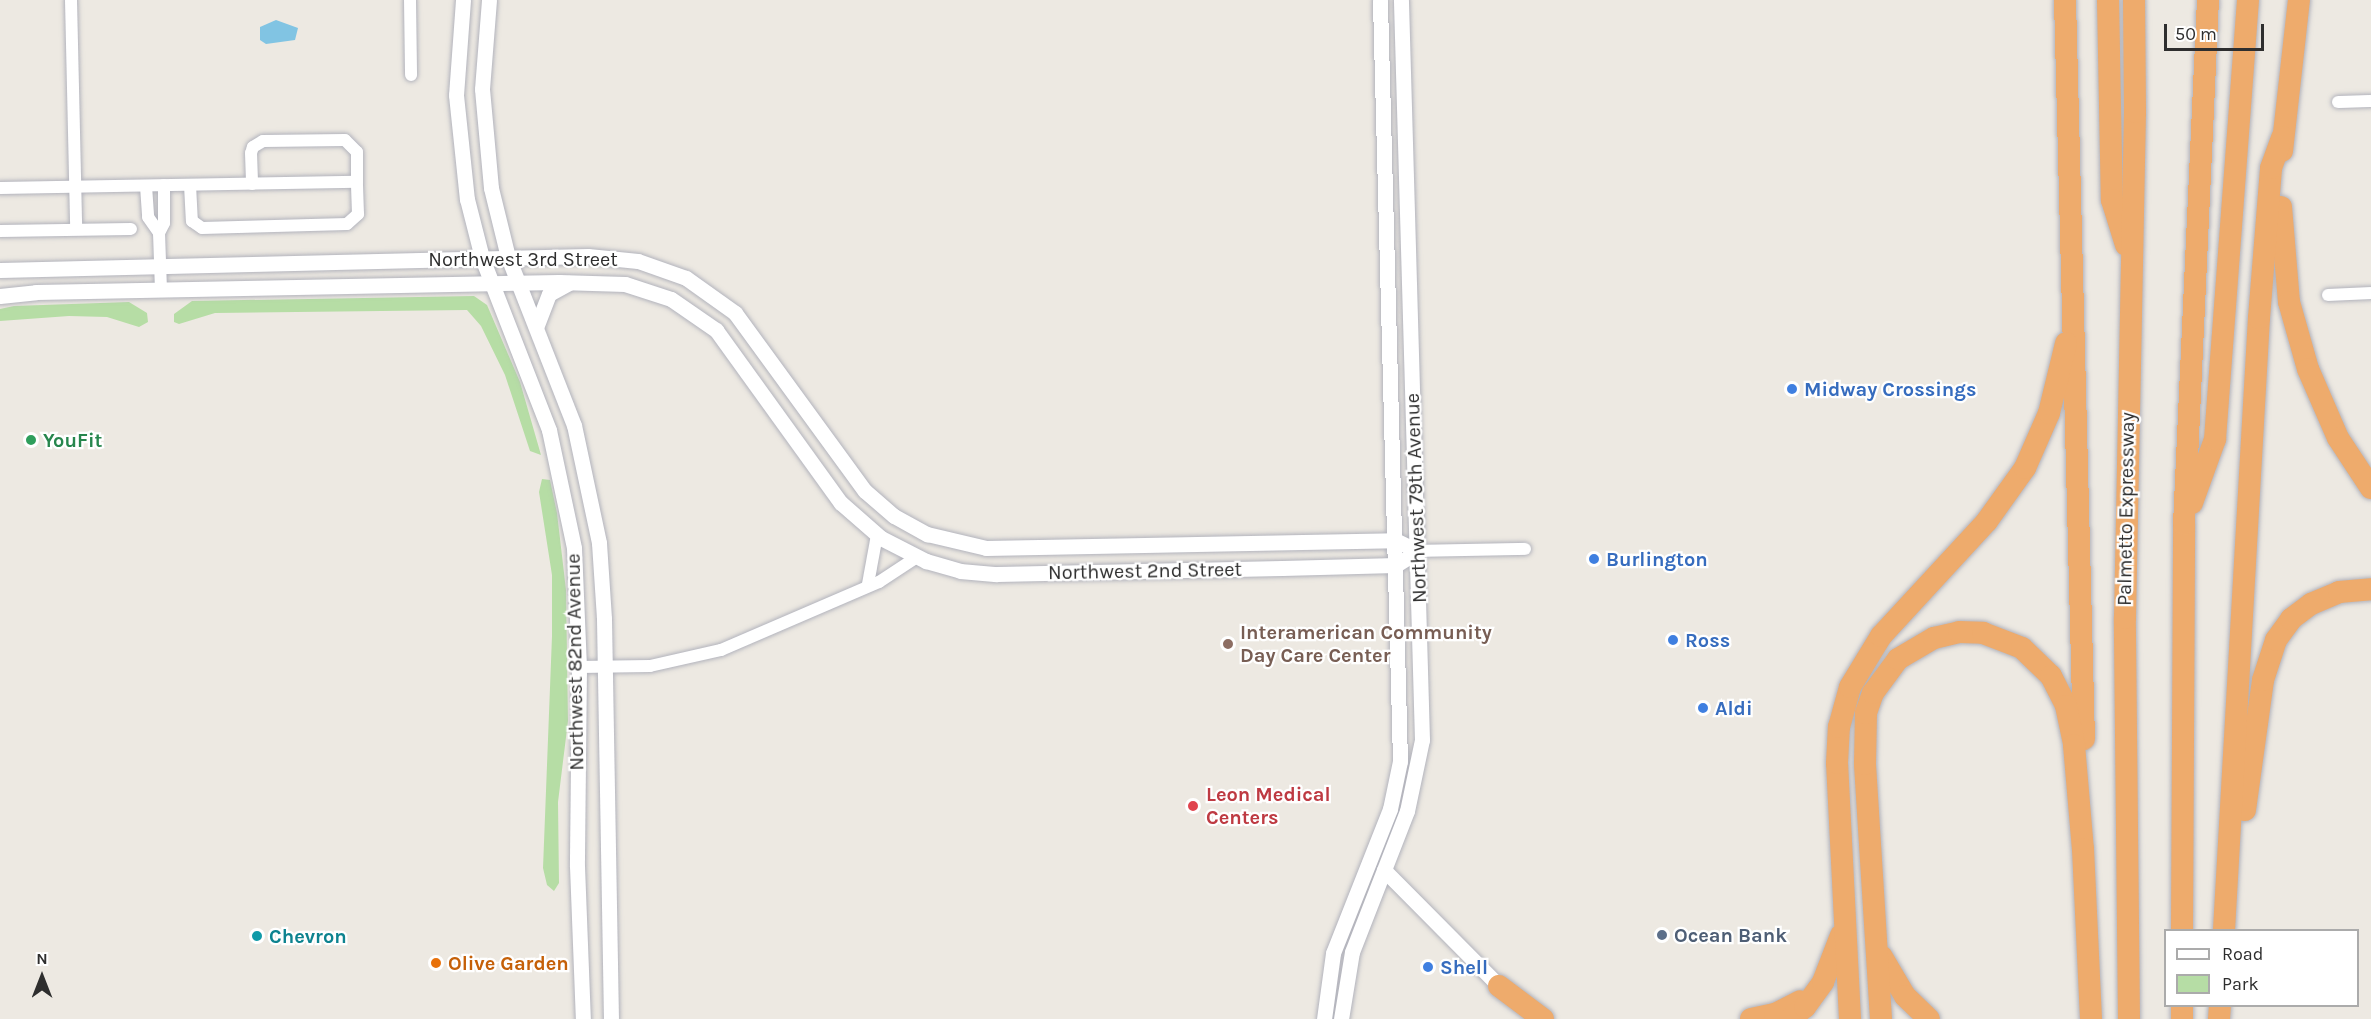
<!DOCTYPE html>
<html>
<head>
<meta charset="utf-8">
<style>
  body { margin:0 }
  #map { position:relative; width:2371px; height:1019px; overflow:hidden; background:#ede9e2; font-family:Karla,sans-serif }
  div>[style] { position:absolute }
  .green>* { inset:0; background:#b6dda5 }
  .water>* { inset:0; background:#81c4e3 }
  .roads { filter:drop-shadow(0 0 2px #b2b3bc) drop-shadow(0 0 2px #b2b3bc) }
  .minor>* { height:12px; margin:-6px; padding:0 6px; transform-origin:6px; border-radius:6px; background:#fff }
  .tertiary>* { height:15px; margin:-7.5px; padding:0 7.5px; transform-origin:7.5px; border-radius:7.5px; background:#fff }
  .motorway>* { height:22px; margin:-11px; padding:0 11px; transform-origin:11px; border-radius:11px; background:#eeab6c }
  .dots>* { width:16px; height:16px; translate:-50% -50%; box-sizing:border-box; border:3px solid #fff; border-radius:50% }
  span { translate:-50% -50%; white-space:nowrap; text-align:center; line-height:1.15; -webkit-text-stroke:4.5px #fff; paint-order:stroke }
  .street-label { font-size:20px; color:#2e2e2e }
  .shop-label { font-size:20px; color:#366cbe; font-weight:700 }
  .left { translate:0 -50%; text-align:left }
  .leisure-label { font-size:20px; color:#27864d; font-weight:700 }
  .education-label { font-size:20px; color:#785e54; font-weight:700 }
  .health-label { font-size:20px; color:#be3a42; font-weight:700 }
  .service-label { font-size:20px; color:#4e5e75; font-weight:700 }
  .culture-label { font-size:20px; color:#0d838f; font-weight:700 }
  .food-label { font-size:20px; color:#c56008; font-weight:700 }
  .legend { position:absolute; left:2164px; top:929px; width:195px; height:78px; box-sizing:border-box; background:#fff; border:2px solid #ababab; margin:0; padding:8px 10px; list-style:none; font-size:18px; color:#2e2e2e }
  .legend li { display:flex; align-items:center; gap:12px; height:30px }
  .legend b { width:30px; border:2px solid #ababab }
  .north { position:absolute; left:12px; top:947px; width:60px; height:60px; -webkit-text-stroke:4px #fff; paint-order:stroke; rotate:0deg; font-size:16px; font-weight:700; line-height:24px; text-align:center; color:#2e2e2e }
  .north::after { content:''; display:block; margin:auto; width:21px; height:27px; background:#2e2e2e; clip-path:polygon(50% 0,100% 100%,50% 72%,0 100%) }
  .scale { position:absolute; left:2164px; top:24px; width:100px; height:27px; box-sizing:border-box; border:3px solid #2e2e2e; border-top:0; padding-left:8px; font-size:18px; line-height:21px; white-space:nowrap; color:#2e2e2e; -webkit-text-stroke:4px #fff; paint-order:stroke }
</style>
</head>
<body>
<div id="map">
  <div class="green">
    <div style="clip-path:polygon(474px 296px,487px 305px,520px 382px,541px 455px,530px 451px,505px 375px,481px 326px,467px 310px,215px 313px,179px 324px,174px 322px,174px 314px,192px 301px)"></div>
    <div style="clip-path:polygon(129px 302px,147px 313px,148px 322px,139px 327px,107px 317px,69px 316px,0 321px,0 309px,14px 306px)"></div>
    <div style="clip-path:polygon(542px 479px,550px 480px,557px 513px,566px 590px,568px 721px,558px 802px,559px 883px,554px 891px,547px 885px,543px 868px,552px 636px,552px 575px,539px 492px)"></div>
  </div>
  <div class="water">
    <div style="clip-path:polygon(276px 20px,298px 28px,295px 40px,266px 44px,260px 40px,260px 27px)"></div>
  </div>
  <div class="roads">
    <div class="minor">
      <div style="left:71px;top:0;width:229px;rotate:88.7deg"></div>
      <div style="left:410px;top:0;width:75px;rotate:89.2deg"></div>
      <div style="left:2338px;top:102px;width:33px;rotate:-2deg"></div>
      <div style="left:190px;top:185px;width:36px;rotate:87deg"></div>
      <div style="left:192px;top:221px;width:12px;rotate:35deg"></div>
      <div style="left:202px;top:228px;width:145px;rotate:-1.6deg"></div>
      <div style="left:347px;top:224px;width:15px;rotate:-42deg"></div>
      <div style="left:358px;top:214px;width:32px;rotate:-92deg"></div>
      <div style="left:146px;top:186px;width:31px;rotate:86deg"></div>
      <div style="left:148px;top:217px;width:19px;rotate:55deg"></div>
      <div style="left:0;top:188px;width:357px;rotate:-1deg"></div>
      <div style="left:357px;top:182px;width:30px;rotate:-90deg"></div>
      <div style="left:357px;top:152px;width:17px;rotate:-135deg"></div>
      <div style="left:345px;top:140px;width:82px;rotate:179.3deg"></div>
      <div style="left:263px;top:141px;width:12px;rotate:149deg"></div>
      <div style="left:253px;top:147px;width:6px;rotate:108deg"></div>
      <div style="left:251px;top:153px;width:31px;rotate:88deg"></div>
      <div style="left:0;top:231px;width:131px;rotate:-0.9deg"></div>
      <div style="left:161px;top:290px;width:57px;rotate:-92deg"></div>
      <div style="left:159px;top:233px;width:11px;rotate:-63deg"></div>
      <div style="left:164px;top:223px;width:38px;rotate:-90deg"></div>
      <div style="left:2328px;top:295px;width:43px;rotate:-2.7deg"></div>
      <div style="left:1418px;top:551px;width:107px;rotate:-1.1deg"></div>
      <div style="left:868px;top:584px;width:50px;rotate:-79.6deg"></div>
      <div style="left:579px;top:667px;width:71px;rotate:-0.8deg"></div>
      <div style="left:650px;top:666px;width:73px;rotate:-12.7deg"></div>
      <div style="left:721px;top:650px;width:172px;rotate:-23.3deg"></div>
      <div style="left:879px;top:582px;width:45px;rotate:-33.3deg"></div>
    </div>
    <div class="tertiary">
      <div style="left:463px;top:0;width:95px;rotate:94.2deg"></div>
      <div style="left:456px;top:95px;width:105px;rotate:84deg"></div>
      <div style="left:467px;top:199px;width:61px;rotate:75.7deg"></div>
      <div style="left:482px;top:258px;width:185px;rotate:68.7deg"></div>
      <div style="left:549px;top:430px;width:121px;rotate:78deg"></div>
      <div style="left:574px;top:548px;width:119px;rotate:87.6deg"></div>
      <div style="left:579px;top:667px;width:199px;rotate:90.6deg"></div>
      <div style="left:577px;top:866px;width:153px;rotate:87.8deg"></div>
      <div style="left:489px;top:0;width:89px;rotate:94.5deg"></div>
      <div style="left:482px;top:89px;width:99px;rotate:84.8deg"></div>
      <div style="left:491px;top:188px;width:71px;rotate:76.2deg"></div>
      <div style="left:508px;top:257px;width:180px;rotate:68.6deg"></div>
      <div style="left:574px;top:425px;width:121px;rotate:78deg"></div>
      <div style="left:599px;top:543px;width:76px;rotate:86.2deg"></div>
      <div style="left:604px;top:619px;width:400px;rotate:89deg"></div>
      <div style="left:0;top:270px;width:588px;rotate:-1.36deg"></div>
      <div style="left:588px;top:256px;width:50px;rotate:5.7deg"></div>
      <div style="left:638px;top:261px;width:51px;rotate:19.5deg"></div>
      <div style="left:686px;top:278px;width:60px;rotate:35.5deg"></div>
      <div style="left:735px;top:313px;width:220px;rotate:53.9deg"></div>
      <div style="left:865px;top:491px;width:38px;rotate:41deg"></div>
      <div style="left:894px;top:516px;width:38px;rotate:29deg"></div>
      <div style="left:927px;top:534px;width:61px;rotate:13.3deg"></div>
      <div style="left:986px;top:548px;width:409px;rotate:-1.1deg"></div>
      <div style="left:1395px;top:540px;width:25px;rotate:26deg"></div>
      <div style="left:0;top:296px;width:36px;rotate:-6deg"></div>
      <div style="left:36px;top:292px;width:523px;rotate:-1.1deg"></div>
      <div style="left:559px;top:282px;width:66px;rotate:1.7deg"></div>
      <div style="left:625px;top:284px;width:48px;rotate:18.1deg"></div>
      <div style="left:671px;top:299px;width:55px;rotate:34.6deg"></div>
      <div style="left:716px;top:330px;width:213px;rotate:54.2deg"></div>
      <div style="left:841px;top:503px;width:53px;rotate:41.2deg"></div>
      <div style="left:881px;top:538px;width:51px;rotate:27.1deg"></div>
      <div style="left:926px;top:561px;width:35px;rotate:16deg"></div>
      <div style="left:960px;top:571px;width:37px;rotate:5deg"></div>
      <div style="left:997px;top:574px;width:285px;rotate:-1.2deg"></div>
      <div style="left:1282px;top:568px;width:114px;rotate:-1.5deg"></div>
      <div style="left:1396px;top:565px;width:26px;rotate:-32deg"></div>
      <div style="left:537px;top:325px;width:33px;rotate:-69deg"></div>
      <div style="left:549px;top:294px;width:23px;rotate:-29deg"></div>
      <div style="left:1384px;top:870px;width:163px;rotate:45.2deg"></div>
      <div style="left:1324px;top:1019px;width:67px;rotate:-82.2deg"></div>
      <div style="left:1333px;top:953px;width:155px;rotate:-68.4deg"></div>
      <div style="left:1390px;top:809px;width:49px;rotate:-78.2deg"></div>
      <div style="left:1400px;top:761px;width:761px;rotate:-91.51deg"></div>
      <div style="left:1341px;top:1019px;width:68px;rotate:-80.7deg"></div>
      <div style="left:1352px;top:952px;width:151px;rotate:-68.7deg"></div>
      <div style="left:1407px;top:811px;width:73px;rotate:-78.1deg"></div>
      <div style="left:1422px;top:740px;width:740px;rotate:-91.63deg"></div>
    </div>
    <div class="motorway">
      <div style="left:2065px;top:0;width:739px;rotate:88.53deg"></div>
      <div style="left:2108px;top:0;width:200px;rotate:88.9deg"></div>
      <div style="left:2112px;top:200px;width:47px;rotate:72.7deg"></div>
      <div style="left:2282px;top:151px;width:152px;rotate:-83.6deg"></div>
      <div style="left:2281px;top:207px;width:95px;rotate:85.2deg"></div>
      <div style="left:2289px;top:302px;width:70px;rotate:74.2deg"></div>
      <div style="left:2308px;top:369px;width:75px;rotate:66.5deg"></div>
      <div style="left:2338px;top:438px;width:60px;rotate:56.6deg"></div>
      <div style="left:2192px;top:503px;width:68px;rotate:-70.2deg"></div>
      <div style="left:2215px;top:439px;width:440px;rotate:-85.7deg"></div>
      <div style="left:2245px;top:810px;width:131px;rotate:-82.1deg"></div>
      <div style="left:2263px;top:680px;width:42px;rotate:-72deg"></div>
      <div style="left:2276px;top:640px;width:26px;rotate:-54deg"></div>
      <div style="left:2291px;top:619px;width:25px;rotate:-37deg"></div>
      <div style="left:2311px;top:604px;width:30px;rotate:-23deg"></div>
      <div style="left:2339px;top:592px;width:32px;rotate:-5deg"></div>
      <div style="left:2182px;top:930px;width:406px;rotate:-89.7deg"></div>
      <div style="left:2184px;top:524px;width:525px;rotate:-87.38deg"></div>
      <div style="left:2224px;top:930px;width:613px;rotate:-86.73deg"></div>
      <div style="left:2259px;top:318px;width:150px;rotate:-85.4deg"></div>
      <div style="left:2271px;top:168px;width:33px;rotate:-70deg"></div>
      <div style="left:1882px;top:957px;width:45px;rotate:59.5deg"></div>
      <div style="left:1905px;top:996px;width:33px;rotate:44deg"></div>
      <div style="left:1499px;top:986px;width:55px;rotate:36.9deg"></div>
      <div style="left:2182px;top:1006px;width:13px;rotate:90deg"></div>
      <div style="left:1751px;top:1019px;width:25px;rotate:-12deg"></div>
      <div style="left:1775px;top:1014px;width:28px;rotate:-27deg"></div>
      <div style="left:1790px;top:1019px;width:19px;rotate:-39deg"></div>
      <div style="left:1805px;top:1007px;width:31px;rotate:-54deg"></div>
      <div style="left:1823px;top:982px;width:50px;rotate:-69deg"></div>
      <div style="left:1850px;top:1019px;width:256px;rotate:-92.9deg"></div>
      <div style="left:1837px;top:763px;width:36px;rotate:-87deg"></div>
      <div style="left:1839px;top:727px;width:41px;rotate:-74.6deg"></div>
      <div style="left:1850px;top:687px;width:60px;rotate:-58.7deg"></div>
      <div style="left:1881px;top:636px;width:156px;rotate:-47.3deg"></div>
      <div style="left:1987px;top:521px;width:65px;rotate:-54.4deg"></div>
      <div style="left:2025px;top:468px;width:60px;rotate:-66.4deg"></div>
      <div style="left:2049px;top:413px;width:72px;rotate:-76.3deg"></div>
      <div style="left:1881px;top:1019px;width:256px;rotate:-93.6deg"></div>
      <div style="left:1865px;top:764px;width:51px;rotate:-88.9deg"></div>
      <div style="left:1866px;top:713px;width:21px;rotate:-71deg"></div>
      <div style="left:1873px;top:693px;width:42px;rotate:-53.7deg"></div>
      <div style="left:1898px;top:659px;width:42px;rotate:-30.3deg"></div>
      <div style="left:1934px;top:638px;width:26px;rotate:-13deg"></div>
      <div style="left:1959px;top:632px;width:24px;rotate:2deg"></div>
      <div style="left:1983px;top:633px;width:42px;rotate:21deg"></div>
      <div style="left:2022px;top:648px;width:40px;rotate:44deg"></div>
      <div style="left:2051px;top:676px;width:34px;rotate:63deg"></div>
      <div style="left:2066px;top:706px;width:40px;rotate:78deg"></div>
      <div style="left:2074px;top:745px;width:104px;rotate:85.1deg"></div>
      <div style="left:2083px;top:849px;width:170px;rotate:87.3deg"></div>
      <div style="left:2129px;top:1019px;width:401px;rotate:-90.6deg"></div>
      <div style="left:2125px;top:618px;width:506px;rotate:-88.87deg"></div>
      <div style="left:2135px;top:112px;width:112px;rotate:-90.5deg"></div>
      <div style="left:2219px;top:1019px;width:13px;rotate:-86deg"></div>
    </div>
  </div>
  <div class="dots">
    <div style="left:1792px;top:389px;background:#3f7fe0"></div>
    <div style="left:31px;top:440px;background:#2e9e5b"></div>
    <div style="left:1594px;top:559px;background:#3f7fe0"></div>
    <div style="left:1673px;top:640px;background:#3f7fe0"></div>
    <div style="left:1228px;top:644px;background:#8d6e63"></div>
    <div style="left:1703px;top:708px;background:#3f7fe0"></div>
    <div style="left:1193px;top:806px;background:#e0444e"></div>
    <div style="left:1662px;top:935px;background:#5c6f8a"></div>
    <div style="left:257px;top:936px;background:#0f9aa8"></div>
    <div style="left:436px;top:963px;background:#e8710a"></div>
    <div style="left:1428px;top:967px;background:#3f7fe0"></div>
  </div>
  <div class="street-label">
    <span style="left:523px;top:259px">Northwest 3rd Street</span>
    <span style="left:1416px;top:498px;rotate:-92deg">Northwest 79th Avenue</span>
    <span style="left:2126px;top:509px;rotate:-89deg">Palmetto Expressway</span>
    <span style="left:1145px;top:571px;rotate:-1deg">Northwest 2nd Street</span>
    <span style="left:575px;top:662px;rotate:-91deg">Northwest 82nd Avenue</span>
  </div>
  <div class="shop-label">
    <span class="left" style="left:1804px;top:389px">Midway Crossings</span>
    <span class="left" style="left:1606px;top:559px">Burlington</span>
    <span class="left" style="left:1685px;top:640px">Ross</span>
    <span class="left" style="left:1715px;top:708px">Aldi</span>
    <span class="left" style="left:1440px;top:967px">Shell</span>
  </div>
  <div class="leisure-label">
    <span class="left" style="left:43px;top:440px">YouFit</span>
  </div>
  <div class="education-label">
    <span class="left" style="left:1240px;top:644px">Interamerican Community<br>Day Care Center</span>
  </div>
  <div class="health-label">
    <span class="left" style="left:1206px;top:806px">Leon Medical<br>Centers</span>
  </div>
  <div class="service-label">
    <span class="left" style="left:1674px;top:935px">Ocean Bank</span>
  </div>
  <div class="culture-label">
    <span class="left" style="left:269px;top:936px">Chevron</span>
  </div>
  <div class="food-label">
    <span class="left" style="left:448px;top:963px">Olive Garden</span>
  </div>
  <ul class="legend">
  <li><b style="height:8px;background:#fff"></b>Road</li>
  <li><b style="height:16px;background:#b6dda5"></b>Park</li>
  </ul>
  <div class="north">N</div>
  <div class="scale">50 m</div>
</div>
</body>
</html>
